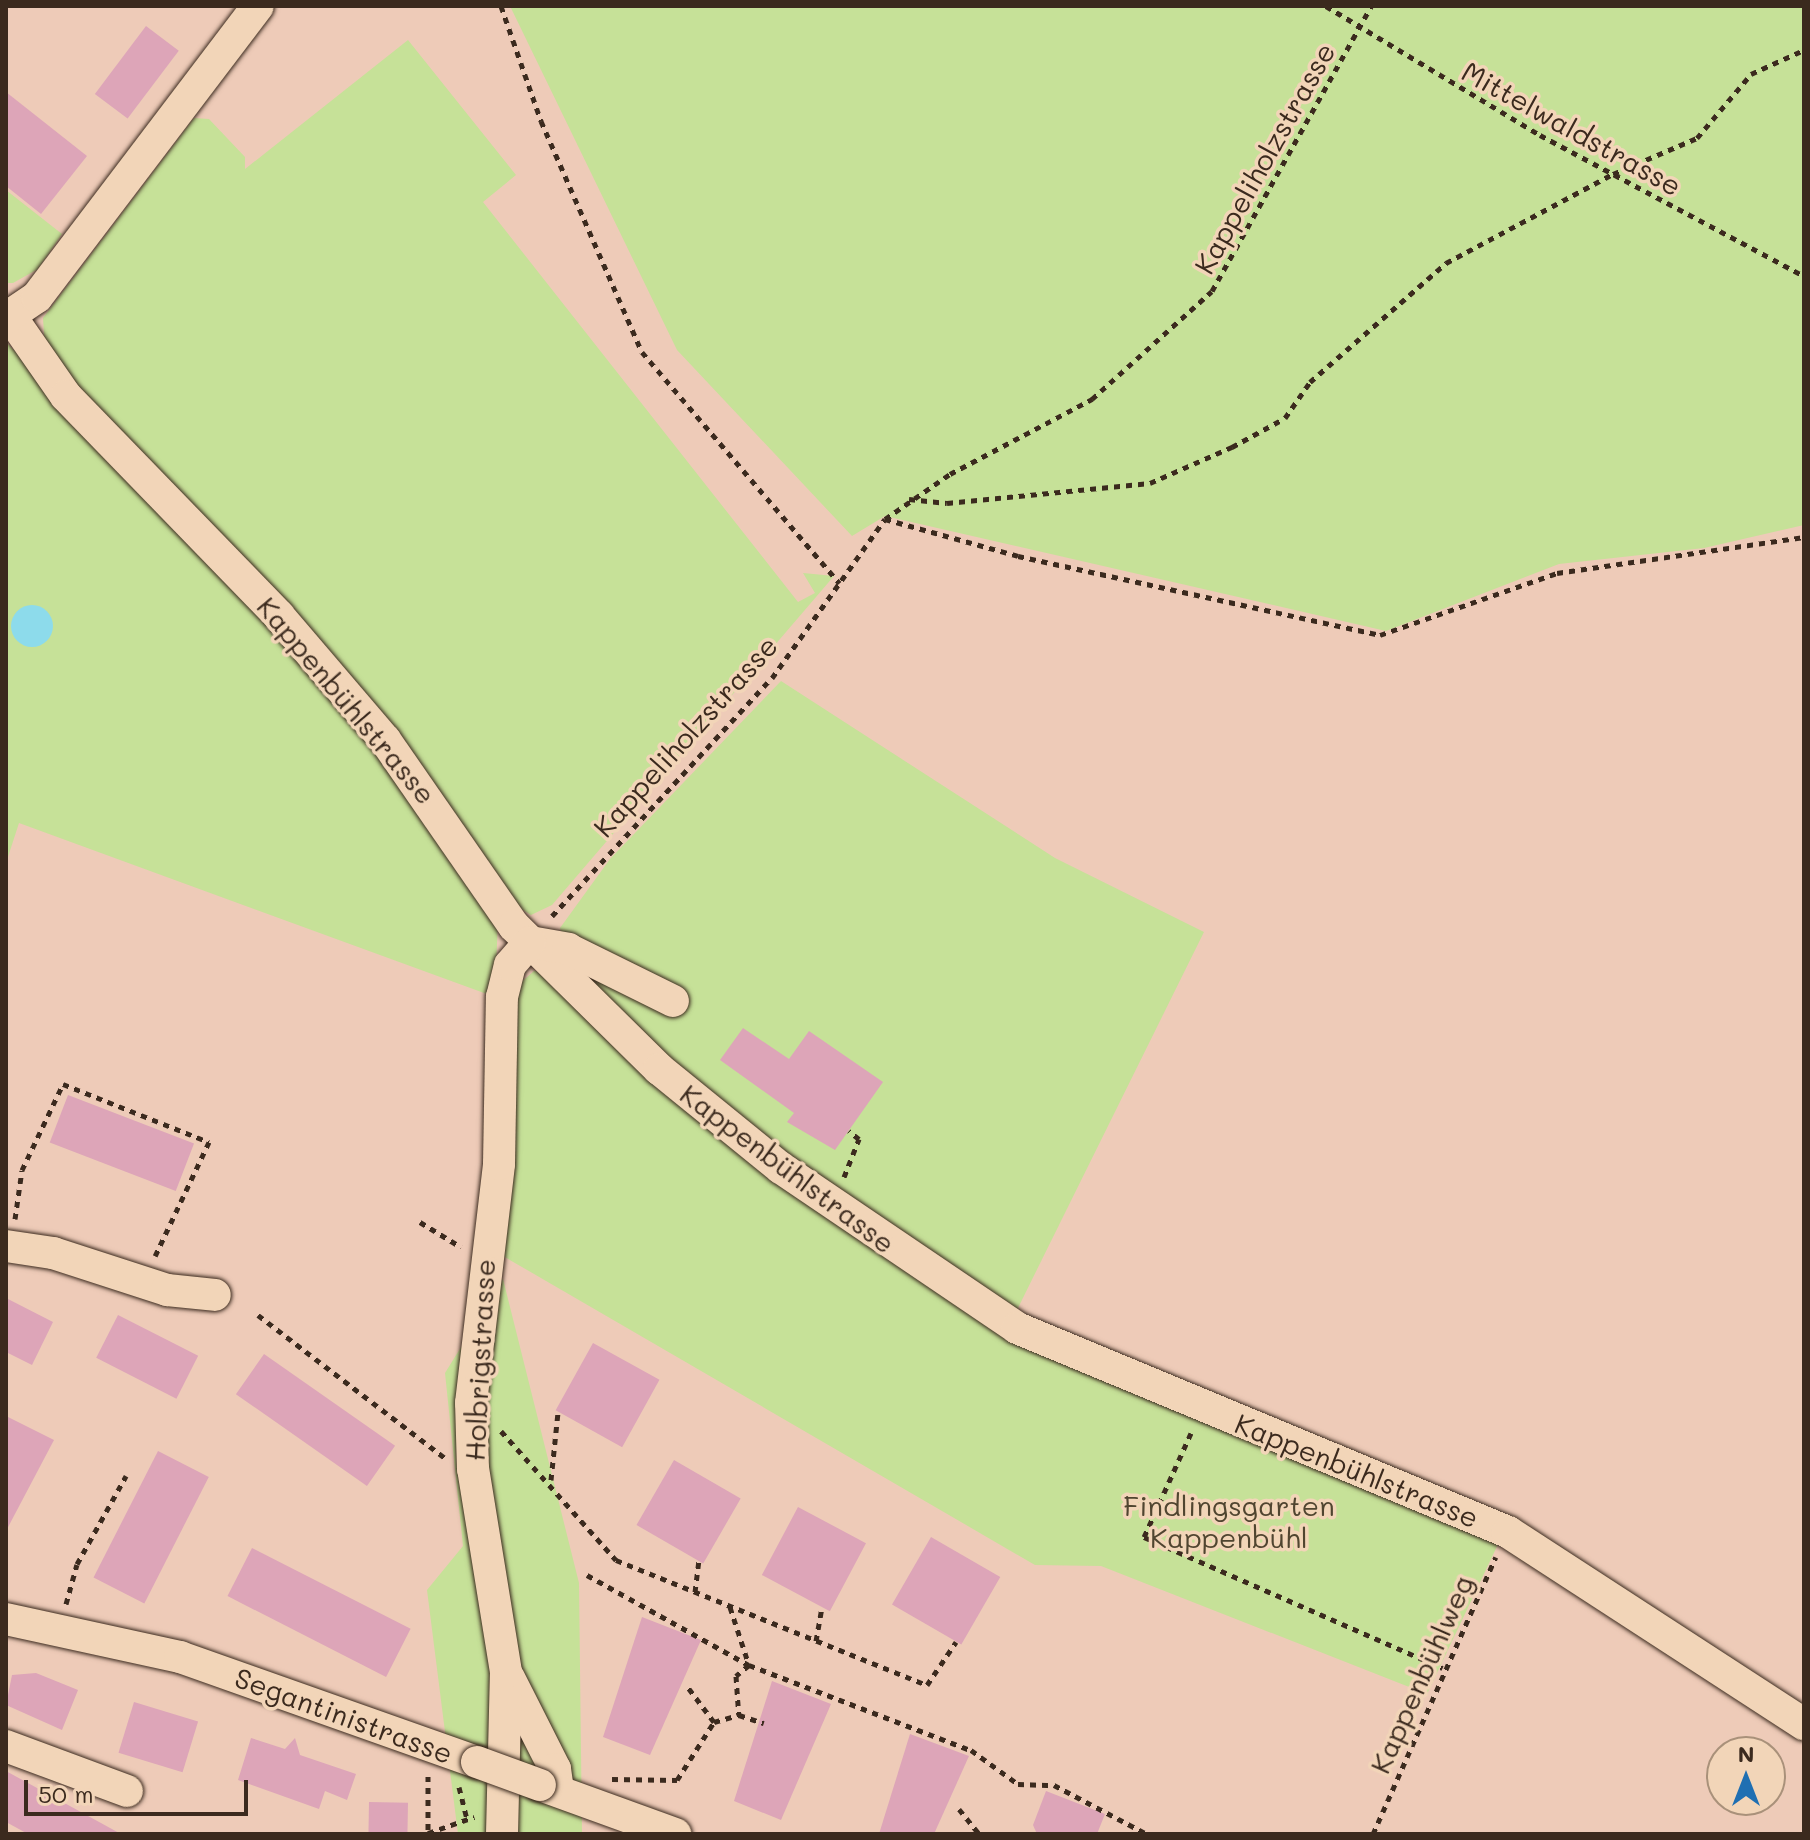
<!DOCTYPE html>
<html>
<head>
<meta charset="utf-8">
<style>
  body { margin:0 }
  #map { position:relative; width:1810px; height:1840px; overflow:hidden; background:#eecbb8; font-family:Mali,sans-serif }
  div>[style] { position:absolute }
  .green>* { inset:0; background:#c6e198 }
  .water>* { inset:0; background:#8ddbeb }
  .round { border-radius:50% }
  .building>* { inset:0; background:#dda5b8; transform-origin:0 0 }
  .path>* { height:5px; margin-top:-2.5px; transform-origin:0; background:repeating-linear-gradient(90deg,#3b2a1e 0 6px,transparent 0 12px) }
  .roads { filter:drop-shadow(0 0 2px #3b2a1e) drop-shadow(0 0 2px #3b2a1e) }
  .minor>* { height:32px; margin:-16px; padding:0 16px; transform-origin:16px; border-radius:16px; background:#f2d5b8 }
  .bridges { filter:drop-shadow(0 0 2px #3b2a1e) drop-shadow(0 0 2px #3b2a1e) }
  .minor-bridge>* { height:32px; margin:-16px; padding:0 16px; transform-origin:16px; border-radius:16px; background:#f2d5b8 }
  span { translate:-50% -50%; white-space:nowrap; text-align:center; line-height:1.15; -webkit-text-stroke:7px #f2d5b8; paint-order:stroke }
  .street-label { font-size:28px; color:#3b2a1e }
  .park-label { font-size:28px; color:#504530 }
  .frame { position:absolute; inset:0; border:8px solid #3b2a1e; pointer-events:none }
  .north { position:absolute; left:1706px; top:1736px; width:80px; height:80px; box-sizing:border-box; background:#f2d5b8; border:2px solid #a9917a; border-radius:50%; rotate:0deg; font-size:22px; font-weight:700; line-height:32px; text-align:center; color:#3b2a1e }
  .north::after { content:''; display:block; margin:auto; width:28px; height:36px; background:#1f6fb2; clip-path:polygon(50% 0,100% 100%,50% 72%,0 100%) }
  .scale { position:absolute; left:24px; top:1780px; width:224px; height:36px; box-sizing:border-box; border:4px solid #3b2a1e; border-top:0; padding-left:10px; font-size:24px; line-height:28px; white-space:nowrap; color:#3b2a1e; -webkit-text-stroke:6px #f2d5b8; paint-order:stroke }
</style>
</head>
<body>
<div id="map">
  <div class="green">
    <div style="clip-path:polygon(510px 6px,1804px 6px,1804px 525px,1704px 548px,1559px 564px,1386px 631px,885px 516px,852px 536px,677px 350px)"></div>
    <div style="clip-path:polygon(408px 40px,516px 175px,483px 202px,798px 602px,815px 593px,803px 573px,834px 576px,552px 905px,531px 915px,515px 905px,45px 350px,43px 318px,194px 118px,209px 119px,245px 157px,245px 169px)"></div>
    <div style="clip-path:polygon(6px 190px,62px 234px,38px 269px,13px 283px,6px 283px)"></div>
    <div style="clip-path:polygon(6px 342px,280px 624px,498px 918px,495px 997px,19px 823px,6px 863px)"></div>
    <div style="clip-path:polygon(781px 681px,1055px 858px,1204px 932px,1013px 1318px,681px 1076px,578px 978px,560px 928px,610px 859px)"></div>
    <div style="clip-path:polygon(534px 971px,549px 971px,939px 1293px,1501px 1538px,1427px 1694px,1101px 1566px,1035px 1565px,491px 1249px,511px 991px)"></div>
    <div style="clip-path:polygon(503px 1279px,579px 1583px,582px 1834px,458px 1834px,427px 1590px,463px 1546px,445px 1373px)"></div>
  </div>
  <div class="water">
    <div class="round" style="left:11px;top:605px;width:42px;height:42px"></div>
  </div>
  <div class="building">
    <div style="left:146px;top:26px;width:41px;height:85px;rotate:37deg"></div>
    <div style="clip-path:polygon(6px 92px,87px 156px,41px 214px,6px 186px)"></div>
    <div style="clip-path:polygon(743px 1028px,789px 1059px,809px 1031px,883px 1082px,835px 1150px,787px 1122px,794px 1113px,720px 1060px)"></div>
    <div style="left:68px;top:1095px;width:135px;height:51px;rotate:21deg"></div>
    <div style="clip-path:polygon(6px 1298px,53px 1322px,32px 1365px,6px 1352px)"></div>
    <div style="left:118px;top:1315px;width:90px;height:48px;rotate:27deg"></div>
    <div style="left:593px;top:1343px;width:76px;height:77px;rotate:29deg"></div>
    <div style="left:264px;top:1354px;width:160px;height:49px;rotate:35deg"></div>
    <div style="clip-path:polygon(6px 1416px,54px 1440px,6px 1531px)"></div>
    <div style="left:158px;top:1451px;width:57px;height:142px;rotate:27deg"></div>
    <div style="left:674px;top:1460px;width:77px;height:75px;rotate:30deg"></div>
    <div style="left:798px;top:1507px;width:77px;height:77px;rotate:28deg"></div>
    <div style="left:931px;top:1537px;width:80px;height:78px;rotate:30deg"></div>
    <div style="left:252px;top:1548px;width:178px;height:54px;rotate:27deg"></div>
    <div style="clip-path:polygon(642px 1617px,701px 1640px,650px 1755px,603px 1737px)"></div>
    <div style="clip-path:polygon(36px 1673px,78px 1690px,62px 1730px,6px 1705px,12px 1675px)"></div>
    <div style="clip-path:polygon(772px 1681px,831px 1704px,781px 1820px,734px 1801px)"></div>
    <div style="left:134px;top:1702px;width:67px;height:53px;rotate:17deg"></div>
    <div style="clip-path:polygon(910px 1734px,969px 1756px,934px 1834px,879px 1834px)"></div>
    <div style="clip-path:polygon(251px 1738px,285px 1749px,295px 1738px,300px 1755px,356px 1774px,347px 1800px,325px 1791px,319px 1809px,238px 1780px)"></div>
    <div style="clip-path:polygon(6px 1771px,121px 1834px,28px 1834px,6px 1822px)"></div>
    <div style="clip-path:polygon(1046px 1791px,1105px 1814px,1097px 1834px,1037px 1834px,1033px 1825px)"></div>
    <div style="left:369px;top:1802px;width:39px;height:32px;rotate:1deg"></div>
  </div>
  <div class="path">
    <div style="left:501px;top:6px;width:122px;rotate:70.8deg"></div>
    <div style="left:541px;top:121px;width:252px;rotate:66.4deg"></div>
    <div style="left:642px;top:352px;width:304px;rotate:49.5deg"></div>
    <div style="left:1326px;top:6px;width:250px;rotate:31.1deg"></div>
    <div style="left:1540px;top:135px;width:299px;rotate:28.1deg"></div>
    <div style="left:909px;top:499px;width:38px;rotate:6deg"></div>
    <div style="left:947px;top:503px;width:204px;rotate:-5.6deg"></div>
    <div style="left:1150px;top:483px;width:90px;rotate:-23.7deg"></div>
    <div style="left:1232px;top:447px;width:60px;rotate:-28.7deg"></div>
    <div style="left:1285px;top:418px;width:44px;rotate:-55.2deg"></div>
    <div style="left:1310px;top:382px;width:181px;rotate:-41.2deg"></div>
    <div style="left:1446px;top:263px;width:189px;rotate:-28.1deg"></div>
    <div style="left:1613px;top:174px;width:91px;rotate:-23.2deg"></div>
    <div style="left:1697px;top:138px;width:84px;rotate:-49.8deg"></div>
    <div style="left:1751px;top:74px;width:58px;rotate:-24.4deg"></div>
    <div style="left:885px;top:519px;width:138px;rotate:15.5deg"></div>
    <div style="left:1018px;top:556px;width:371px;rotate:12.3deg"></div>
    <div style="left:1380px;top:635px;width:188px;rotate:-19.3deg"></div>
    <div style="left:1557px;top:573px;width:250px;rotate:-8.3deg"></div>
    <div style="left:552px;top:916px;width:324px;rotate:-47.3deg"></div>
    <div style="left:772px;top:678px;width:195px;rotate:-54.6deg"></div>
    <div style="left:885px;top:519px;width:79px;rotate:-34.7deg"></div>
    <div style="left:950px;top:474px;width:161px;rotate:-27.8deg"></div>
    <div style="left:1092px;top:399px;width:161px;rotate:-42deg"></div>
    <div style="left:1212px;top:291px;width:326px;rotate:-60.8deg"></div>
    <div style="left:844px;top:1177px;width:41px;rotate:-68.5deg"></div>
    <div style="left:859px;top:1139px;width:13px;rotate:-141deg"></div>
    <div style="left:15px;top:1219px;width:49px;rotate:-81.9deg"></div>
    <div style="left:22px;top:1170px;width:95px;rotate:-64.5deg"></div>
    <div style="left:63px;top:1084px;width:157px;rotate:21.7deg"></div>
    <div style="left:209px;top:1142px;width:126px;rotate:115.3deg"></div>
    <div style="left:420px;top:1222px;width:48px;rotate:31.4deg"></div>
    <div style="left:258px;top:1315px;width:235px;rotate:37.4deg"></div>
    <div style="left:501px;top:1431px;width:173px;rotate:48.3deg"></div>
    <div style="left:616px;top:1560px;width:335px;rotate:21.9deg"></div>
    <div style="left:927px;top:1685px;width:52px;rotate:-56deg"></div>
    <div style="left:1191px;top:1433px;width:114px;rotate:114.3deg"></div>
    <div style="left:1144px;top:1537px;width:326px;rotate:23.7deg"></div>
    <div style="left:551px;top:1480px;width:68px;rotate:-84.1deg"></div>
    <div style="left:587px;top:1575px;width:185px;rotate:29.1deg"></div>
    <div style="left:749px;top:1665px;width:238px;rotate:21deg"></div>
    <div style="left:971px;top:1750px;width:58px;rotate:35.9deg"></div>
    <div style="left:1018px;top:1784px;width:36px;rotate:2deg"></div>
    <div style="left:1054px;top:1785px;width:105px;rotate:27.8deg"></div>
    <div style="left:695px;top:1592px;width:33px;rotate:-83deg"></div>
    <div style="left:66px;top:1604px;width:41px;rotate:-74.6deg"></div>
    <div style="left:77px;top:1564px;width:101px;rotate:-60.9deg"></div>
    <div style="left:730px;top:1607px;width:61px;rotate:71.9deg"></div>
    <div style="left:749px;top:1665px;width:17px;rotate:140deg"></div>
    <div style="left:736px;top:1676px;width:39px;rotate:86deg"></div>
    <div style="left:816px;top:1641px;width:34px;rotate:-80deg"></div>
    <div style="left:714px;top:1722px;width:26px;rotate:-16deg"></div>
    <div style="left:739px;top:1715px;width:26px;rotate:18deg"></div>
    <div style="left:428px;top:1776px;width:57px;rotate:90deg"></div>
    <div style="left:428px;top:1833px;width:49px;rotate:-19.2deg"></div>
    <div style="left:612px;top:1779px;width:65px;rotate:0.9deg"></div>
    <div style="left:677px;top:1780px;width:69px;rotate:-57.5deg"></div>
    <div style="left:714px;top:1722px;width:45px;rotate:-126.9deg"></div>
    <div style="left:459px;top:1787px;width:34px;rotate:76deg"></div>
    <div style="left:959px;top:1809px;width:32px;rotate:51deg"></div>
    <div style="left:1373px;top:1834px;width:303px;rotate:-66.1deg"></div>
  </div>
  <div class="roads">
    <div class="minor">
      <div style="left:11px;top:317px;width:96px;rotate:55.2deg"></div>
      <div style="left:66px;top:396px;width:306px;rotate:45.9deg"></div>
      <div style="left:279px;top:616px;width:163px;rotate:49.5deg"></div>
      <div style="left:385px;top:740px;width:226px;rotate:55.3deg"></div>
      <div style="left:514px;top:926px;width:204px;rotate:44.6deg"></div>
      <div style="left:659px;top:1069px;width:157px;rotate:39.1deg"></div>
      <div style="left:781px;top:1168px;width:285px;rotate:34.1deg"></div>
      <div style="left:1017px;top:1328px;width:532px;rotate:22.56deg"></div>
      <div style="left:1508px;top:1532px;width:353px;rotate:33deg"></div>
      <div style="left:6px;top:318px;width:37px;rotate:-34deg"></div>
      <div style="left:37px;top:297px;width:365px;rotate:-52.8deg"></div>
      <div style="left:530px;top:942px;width:39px;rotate:10deg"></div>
      <div style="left:568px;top:949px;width:117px;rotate:26.3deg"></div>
      <div style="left:6px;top:1246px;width:48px;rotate:8.5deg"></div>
      <div style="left:53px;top:1253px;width:120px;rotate:18deg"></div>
      <div style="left:167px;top:1290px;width:48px;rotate:5.9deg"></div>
      <div style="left:6px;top:1619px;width:178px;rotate:12.3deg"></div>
      <div style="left:180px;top:1657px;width:315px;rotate:19.5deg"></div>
      <div style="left:509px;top:1678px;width:102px;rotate:63.2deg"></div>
      <div style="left:555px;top:1769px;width:22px;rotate:82deg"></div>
      <div style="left:6px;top:1746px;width:129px;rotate:20.4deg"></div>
      <div style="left:540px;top:1785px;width:144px;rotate:19.9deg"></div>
      <div style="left:502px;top:1834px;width:162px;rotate:-88.6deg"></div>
      <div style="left:506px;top:1672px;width:206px;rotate:-99.2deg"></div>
      <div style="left:473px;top:1469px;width:66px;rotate:-91.7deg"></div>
      <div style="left:471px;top:1403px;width:241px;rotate:-83.3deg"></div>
      <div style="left:499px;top:1164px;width:167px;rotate:-89deg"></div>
      <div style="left:502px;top:997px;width:33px;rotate:-76deg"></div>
      <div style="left:510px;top:965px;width:30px;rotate:-49deg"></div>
    </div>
  </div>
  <div class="bridges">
    <div class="minor-bridge">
      <div style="left:477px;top:1762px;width:67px;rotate:20.1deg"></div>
    </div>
  </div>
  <div class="street-label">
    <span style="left:1572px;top:128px;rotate:29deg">Mittelwaldstrasse</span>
    <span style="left:1264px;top:158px;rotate:-61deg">Kappeliholzstrasse</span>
    <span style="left:347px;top:700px;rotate:50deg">Kappenbühlstrasse</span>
    <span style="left:685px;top:736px;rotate:-48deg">Kappeliholzstrasse</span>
    <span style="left:788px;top:1168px;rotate:37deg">Kappenbühlstrasse</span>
    <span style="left:479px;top:1360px;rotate:-87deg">Holbrigstrasse</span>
    <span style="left:1357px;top:1470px;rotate:22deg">Kappenbühlstrasse</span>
    <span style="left:1421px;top:1674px;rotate:-66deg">Kappenbühlweg</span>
    <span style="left:344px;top:1715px;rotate:20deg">Segantinistrasse</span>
  </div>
  <div class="park-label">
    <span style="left:1229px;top:1521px">Findlingsgarten<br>Kappenbühl</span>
  </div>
  <div class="frame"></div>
  <div class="north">N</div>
  <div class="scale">50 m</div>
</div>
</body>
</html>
